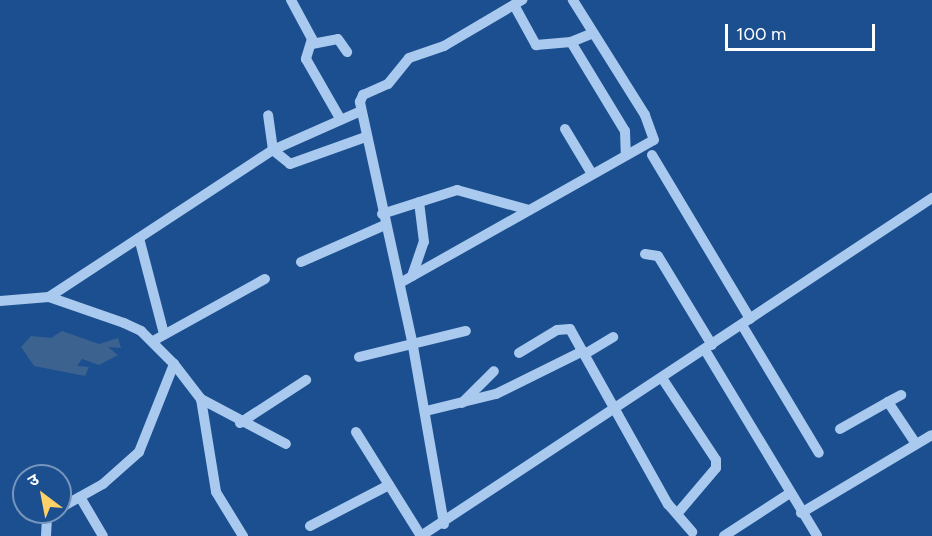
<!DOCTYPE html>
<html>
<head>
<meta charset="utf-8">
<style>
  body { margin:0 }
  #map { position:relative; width:932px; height:536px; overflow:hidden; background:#1b4f8f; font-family:Figtree,"Noto Sans Devanagari",sans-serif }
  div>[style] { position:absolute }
  .water>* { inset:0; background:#3c6290 }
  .minor>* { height:10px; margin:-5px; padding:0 5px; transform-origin:5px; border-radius:5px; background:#a9c9ee }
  span { translate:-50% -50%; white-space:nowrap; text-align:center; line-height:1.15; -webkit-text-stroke:4.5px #1b4f8f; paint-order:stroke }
  .north { position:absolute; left:12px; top:464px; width:60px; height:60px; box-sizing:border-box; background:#1b4f8f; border:2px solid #7695bc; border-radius:50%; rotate:328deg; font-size:16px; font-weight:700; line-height:24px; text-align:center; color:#fff }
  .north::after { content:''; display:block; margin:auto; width:21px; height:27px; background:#ffd166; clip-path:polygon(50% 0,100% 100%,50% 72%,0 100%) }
  .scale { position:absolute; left:725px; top:24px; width:150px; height:27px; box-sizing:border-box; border:3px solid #fff; border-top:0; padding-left:8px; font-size:18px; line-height:21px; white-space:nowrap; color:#fff; -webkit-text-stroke:4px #1b4f8f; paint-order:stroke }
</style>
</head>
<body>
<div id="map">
  <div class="water">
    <div style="clip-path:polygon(62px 331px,99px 344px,118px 338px,121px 348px,108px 347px,118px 355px,99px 365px,82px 359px,77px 366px,89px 367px,85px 376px,34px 366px,21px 347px,31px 336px,51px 338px)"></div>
  </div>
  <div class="minor">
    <div style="left:291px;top:0;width:44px;rotate:61.7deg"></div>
    <div style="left:312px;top:39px;width:21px;rotate:107deg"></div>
    <div style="left:306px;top:59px;width:70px;rotate:60.2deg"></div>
    <div style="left:514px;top:5px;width:46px;rotate:61.2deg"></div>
    <div style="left:536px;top:45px;width:35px;rotate:-5deg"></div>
    <div style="left:571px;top:42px;width:24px;rotate:-22deg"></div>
    <div style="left:571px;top:42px;width:104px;rotate:58.8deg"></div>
    <div style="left:625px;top:131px;width:24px;rotate:88deg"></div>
    <div style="left:312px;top:44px;width:26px;rotate:-11deg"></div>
    <div style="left:338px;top:39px;width:16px;rotate:55deg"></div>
    <div style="left:361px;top:111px;width:96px;rotate:156.1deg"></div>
    <div style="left:273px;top:150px;width:22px;rotate:39deg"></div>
    <div style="left:290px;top:164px;width:81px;rotate:-19.6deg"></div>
    <div style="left:565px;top:129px;width:52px;rotate:59deg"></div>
    <div style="left:652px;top:155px;width:191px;rotate:59.1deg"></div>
    <div style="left:382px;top:214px;width:79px;rotate:-17.7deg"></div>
    <div style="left:457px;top:190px;width:75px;rotate:15.5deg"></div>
    <div style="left:139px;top:238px;width:99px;rotate:75.4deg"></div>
    <div style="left:645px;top:254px;width:13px;rotate:9deg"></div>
    <div style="left:658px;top:256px;width:104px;rotate:58.8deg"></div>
    <div style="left:301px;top:262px;width:92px;rotate:-23.8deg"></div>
    <div style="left:412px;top:276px;width:36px;rotate:-71deg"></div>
    <div style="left:424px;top:242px;width:40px;rotate:-97.1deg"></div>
    <div style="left:400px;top:283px;width:291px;rotate:-29.4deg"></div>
    <div style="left:654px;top:140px;width:27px;rotate:-110deg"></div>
    <div style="left:645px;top:115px;width:136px;rotate:-122.1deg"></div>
    <div style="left:49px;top:297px;width:268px;rotate:-33.3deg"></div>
    <div style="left:273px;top:150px;width:35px;rotate:-98deg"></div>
    <div style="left:0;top:301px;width:49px;rotate:-4.7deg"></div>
    <div style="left:49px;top:297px;width:79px;rotate:19.1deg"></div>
    <div style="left:124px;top:323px;width:19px;rotate:25deg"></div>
    <div style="left:141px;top:331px;width:47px;rotate:45deg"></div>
    <div style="left:174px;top:364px;width:95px;rotate:111.7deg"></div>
    <div style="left:139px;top:452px;width:48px;rotate:138.4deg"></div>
    <div style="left:103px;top:484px;width:49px;rotate:150.8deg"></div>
    <div style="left:742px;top:325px;width:149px;rotate:59deg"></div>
    <div style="left:153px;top:341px;width:128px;rotate:-29deg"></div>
    <div style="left:705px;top:350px;width:217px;rotate:58.9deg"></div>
    <div style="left:519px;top:353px;width:44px;rotate:-31.2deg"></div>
    <div style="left:557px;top:330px;width:13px;rotate:-4deg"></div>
    <div style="left:570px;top:329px;width:201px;rotate:60.8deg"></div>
    <div style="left:668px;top:504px;width:37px;rotate:49deg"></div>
    <div style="left:585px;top:354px;width:33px;rotate:-31deg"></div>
    <div style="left:359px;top:357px;width:110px;rotate:-13.7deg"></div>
    <div style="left:174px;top:364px;width:44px;rotate:52.4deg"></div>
    <div style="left:201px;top:399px;width:96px;rotate:27.9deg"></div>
    <div style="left:662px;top:378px;width:98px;rotate:56.6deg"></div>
    <div style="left:716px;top:460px;width:8px;rotate:90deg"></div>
    <div style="left:716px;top:468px;width:60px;rotate:130.3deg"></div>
    <div style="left:201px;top:399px;width:94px;rotate:80.8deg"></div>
    <div style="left:216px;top:492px;width:52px;rotate:58.5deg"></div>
    <div style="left:888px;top:402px;width:15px;rotate:-28deg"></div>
    <div style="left:462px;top:403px;width:45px;rotate:-45deg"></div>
    <div style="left:426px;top:411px;width:72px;rotate:-13.7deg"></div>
    <div style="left:496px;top:394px;width:97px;rotate:-26.3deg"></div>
    <div style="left:240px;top:423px;width:79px;rotate:-33.1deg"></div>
    <div style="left:840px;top:429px;width:55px;rotate:-29.4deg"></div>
    <div style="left:888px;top:402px;width:50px;rotate:56.3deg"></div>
    <div style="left:356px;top:432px;width:123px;rotate:58deg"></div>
    <div style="left:80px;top:497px;width:45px;rotate:59.5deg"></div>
    <div style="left:801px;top:513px;width:152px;rotate:-30.8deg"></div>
    <div style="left:444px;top:524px;width:186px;rotate:-99.9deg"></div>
    <div style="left:412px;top:341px;width:245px;rotate:-102.3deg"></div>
    <div style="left:360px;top:102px;width:8px;rotate:-67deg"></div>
    <div style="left:363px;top:95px;width:27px;rotate:-24deg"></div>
    <div style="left:388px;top:84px;width:33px;rotate:-51deg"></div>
    <div style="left:409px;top:58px;width:37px;rotate:-19deg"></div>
    <div style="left:444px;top:46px;width:91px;rotate:-30.5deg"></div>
    <div style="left:310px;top:526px;width:89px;rotate:-27.4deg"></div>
    <div style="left:46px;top:536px;width:21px;rotate:-87deg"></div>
    <div style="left:47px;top:515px;width:7px;rotate:-27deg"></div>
    <div style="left:421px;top:536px;width:613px;rotate:-33.48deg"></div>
    <div style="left:724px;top:536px;width:79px;rotate:-33.1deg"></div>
  </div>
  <div class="north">उ</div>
  <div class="scale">100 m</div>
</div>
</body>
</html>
